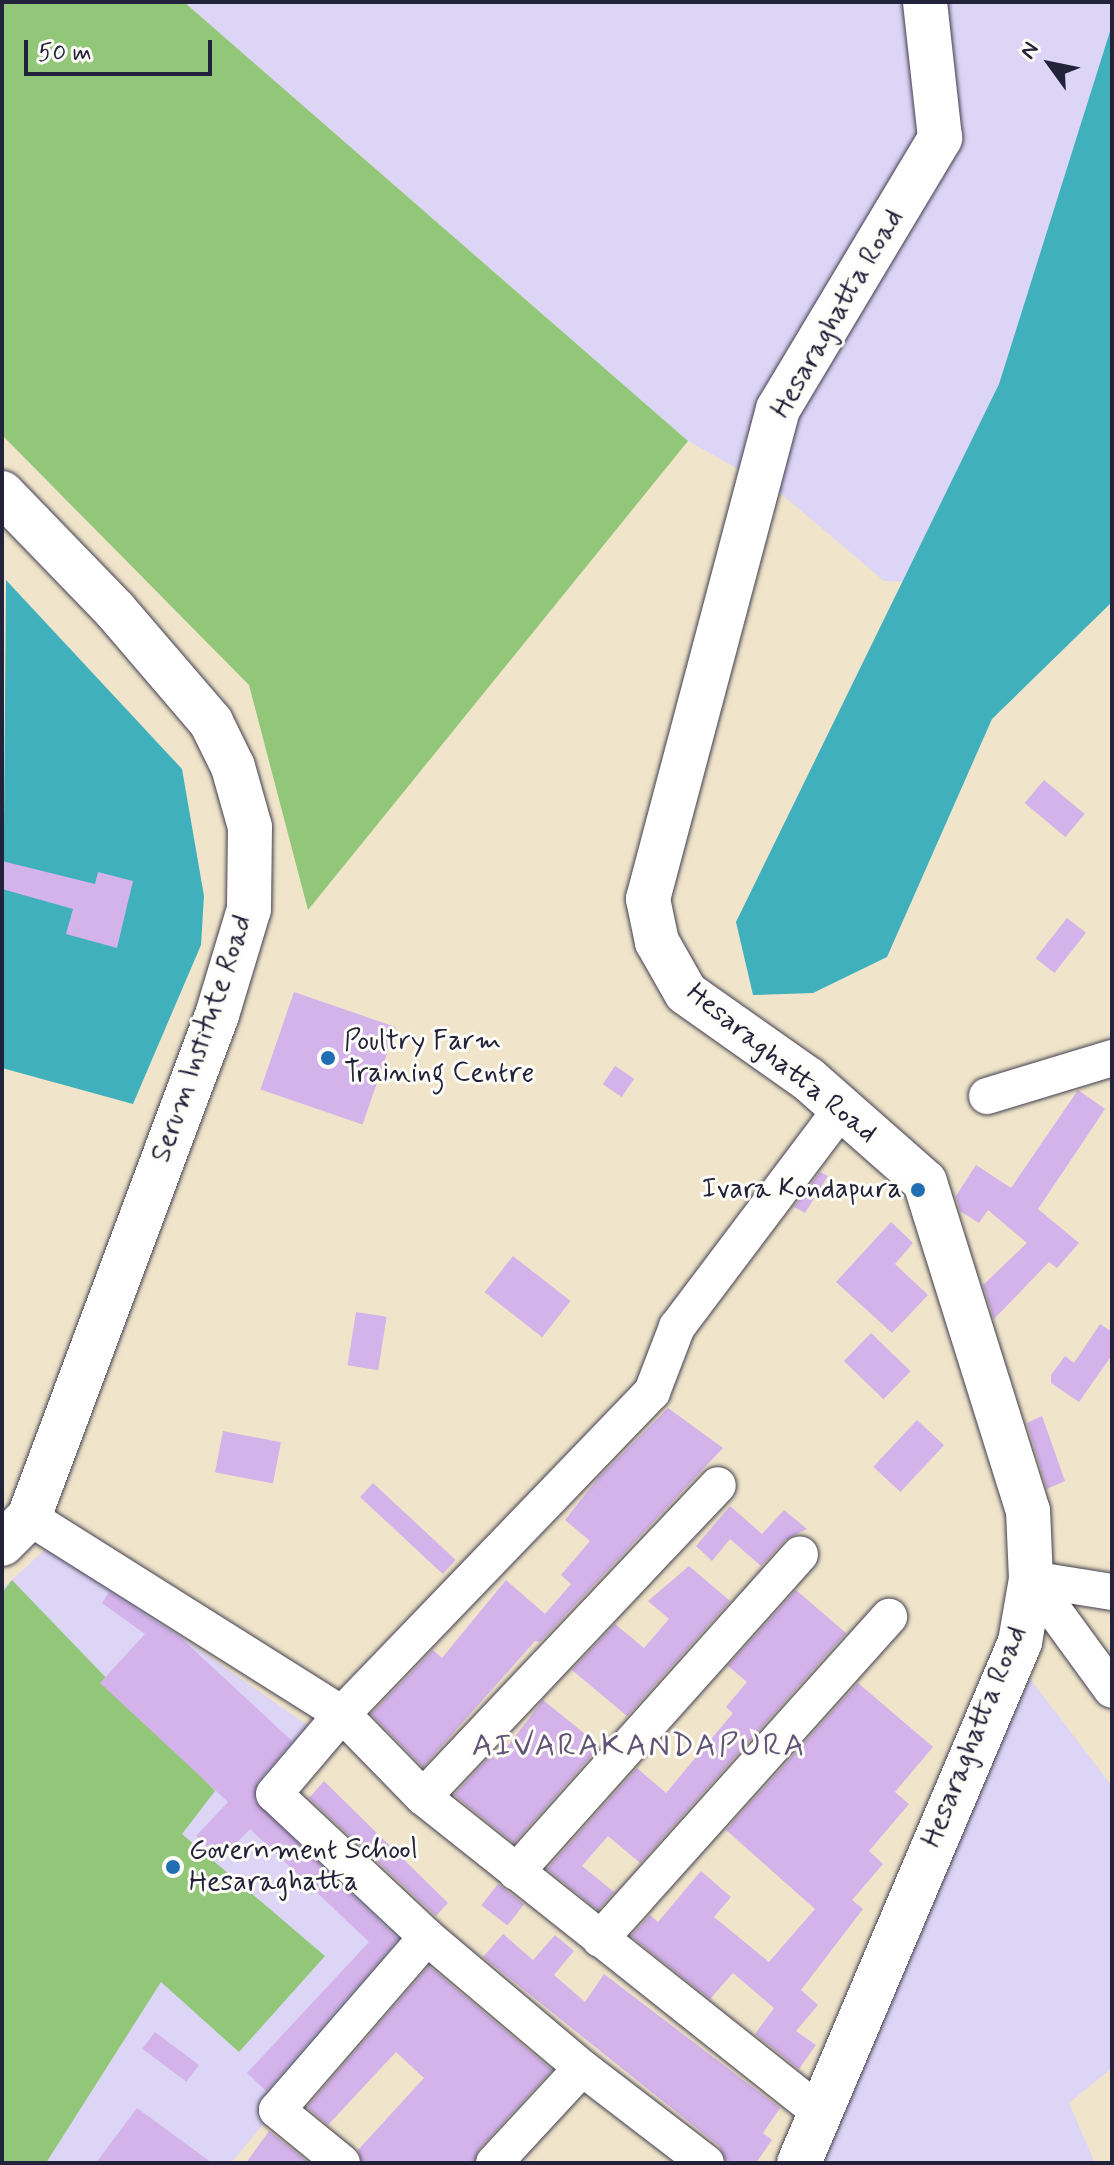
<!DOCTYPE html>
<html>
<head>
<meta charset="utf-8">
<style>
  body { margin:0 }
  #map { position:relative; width:1114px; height:2165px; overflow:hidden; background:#f0e5ca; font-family:Mynerve,sans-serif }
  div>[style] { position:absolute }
  .built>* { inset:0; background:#ddd5f6 }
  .green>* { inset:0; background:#92c678 }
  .water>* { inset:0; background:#41b0bd }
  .building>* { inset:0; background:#d4b2ea; transform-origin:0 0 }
  .roads { filter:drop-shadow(0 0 2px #413f50) drop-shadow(0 0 2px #413f50) }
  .minor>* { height:36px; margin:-18px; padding:0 18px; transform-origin:18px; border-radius:18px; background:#fff }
  .major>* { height:44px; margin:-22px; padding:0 22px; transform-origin:22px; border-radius:22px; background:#fff }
  .dots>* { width:22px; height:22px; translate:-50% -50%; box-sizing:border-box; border:4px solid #fdfcf7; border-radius:50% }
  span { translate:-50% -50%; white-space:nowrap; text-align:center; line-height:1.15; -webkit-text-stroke:6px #fdfcf7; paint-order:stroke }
  .street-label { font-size:28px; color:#22223b }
  .poi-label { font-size:28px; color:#22223b }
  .left { translate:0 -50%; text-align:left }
  .right { translate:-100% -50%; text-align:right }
  .quarter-label { font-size:32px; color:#605478; letter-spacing:2px }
  .frame { position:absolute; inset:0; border:4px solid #22223b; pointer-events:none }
  .north { position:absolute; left:1010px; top:24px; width:80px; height:80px; -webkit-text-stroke:6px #fdfcf7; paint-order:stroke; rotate:303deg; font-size:22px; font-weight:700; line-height:32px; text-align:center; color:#22223b }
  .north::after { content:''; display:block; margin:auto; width:28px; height:36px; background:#22223b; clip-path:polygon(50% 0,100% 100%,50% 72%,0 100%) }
  .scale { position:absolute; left:24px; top:40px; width:188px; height:36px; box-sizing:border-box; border:4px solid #22223b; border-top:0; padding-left:10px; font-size:24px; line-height:28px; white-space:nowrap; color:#22223b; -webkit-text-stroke:6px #fdfcf7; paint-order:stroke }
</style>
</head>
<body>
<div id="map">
  <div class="built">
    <div style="clip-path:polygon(184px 2px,1112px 2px,1112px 590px,884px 581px,779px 492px,688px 441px)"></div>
    <div style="clip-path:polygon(50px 1545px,310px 1727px,267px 1797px,419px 1937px,231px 2163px,2px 2163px,2px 1589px)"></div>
    <div style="clip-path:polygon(1025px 1672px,1112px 1786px,1112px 2068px,1069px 2103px,1095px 2163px,816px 2163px)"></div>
  </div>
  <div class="green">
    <div style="clip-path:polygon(2px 2px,184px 2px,688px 441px,308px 910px,249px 685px,2px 435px)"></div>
    <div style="clip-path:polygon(12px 1580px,215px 1791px,182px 1834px,325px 1956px,239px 2052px,161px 1982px,46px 2163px,2px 2161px,2px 1593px)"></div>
  </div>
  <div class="water">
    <div style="clip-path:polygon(1112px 25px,1112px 602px,992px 719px,887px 957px,813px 993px,753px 995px,736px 922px,999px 384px)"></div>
    <div style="clip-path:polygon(6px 580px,182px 769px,204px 896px,201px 945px,133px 1104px,2px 1068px)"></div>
  </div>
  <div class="building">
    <div style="left:1044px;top:780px;width:53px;height:30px;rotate:40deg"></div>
    <div style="clip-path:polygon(2px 861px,95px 884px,98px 872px,133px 881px,117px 948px,66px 934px,73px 909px,2px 889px)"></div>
    <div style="left:1067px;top:918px;width:24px;height:51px;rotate:38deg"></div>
    <div style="left:294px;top:992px;width:108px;height:103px;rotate:19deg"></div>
    <div style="left:615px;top:1066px;width:23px;height:22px;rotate:34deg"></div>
    <div style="clip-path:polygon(1078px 1090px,1105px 1109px,1038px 1209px,1079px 1243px,1057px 1268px,1049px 1262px,994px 1319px,983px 1285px,1027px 1243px,988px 1210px,979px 1223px,960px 1211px,956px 1196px,976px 1165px,1011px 1188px)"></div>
    <div style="clip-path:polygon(820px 1172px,828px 1176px,805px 1213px,794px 1207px)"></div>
    <div style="clip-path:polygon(891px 1222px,913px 1243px,895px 1264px,928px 1295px,892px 1333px,836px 1282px)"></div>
    <div style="left:513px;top:1256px;width:73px;height:46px;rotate:38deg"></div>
    <div style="left:356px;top:1312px;width:31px;height:54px;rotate:9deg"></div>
    <div style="clip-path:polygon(1100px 1324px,1112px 1332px,1112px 1355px,1079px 1402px,1051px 1383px,1051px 1375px,1065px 1356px,1074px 1363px)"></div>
    <div style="left:871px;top:1333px;width:55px;height:39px;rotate:44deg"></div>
    <div style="clip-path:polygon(668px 1408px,723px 1448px,540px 1642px,535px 1641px,423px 1767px,371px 1714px,433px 1650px,442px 1658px,506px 1580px,545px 1614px,571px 1584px,561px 1575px,590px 1541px,565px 1520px,600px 1476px)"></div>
    <div style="clip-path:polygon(1042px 1416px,1065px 1481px,1047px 1489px,1027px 1423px)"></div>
    <div style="left:917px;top:1420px;width:37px;height:64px;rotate:43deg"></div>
    <div style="left:223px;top:1431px;width:59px;height:42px;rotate:11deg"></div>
    <div style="left:373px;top:1483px;width:113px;height:19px;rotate:43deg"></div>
    <div style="clip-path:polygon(730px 1506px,762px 1534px,784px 1510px,807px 1529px,785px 1540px,761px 1566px,730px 1539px,712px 1561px,696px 1546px)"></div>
    <div style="clip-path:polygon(689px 1566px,730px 1601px,627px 1716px,572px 1670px,615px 1624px,644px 1648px,669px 1619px,648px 1601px)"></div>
    <div style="clip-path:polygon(796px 1590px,846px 1633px,640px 1863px,608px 1836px,582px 1866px,614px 1892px,598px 1910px,547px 1869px,637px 1768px,666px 1793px,733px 1713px,726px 1707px,747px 1682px,728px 1666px)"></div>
    <div style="clip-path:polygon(109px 1592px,181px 1638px,292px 1741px,258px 1781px,254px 1801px,398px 1939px,266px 2091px,247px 2073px,369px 1942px,250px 1829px,221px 1859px,196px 1836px,228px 1802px,100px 1683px,145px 1634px,102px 1603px)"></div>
    <div style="clip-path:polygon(858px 1683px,933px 1747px,895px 1792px,909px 1804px,869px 1851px,883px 1864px,852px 1900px,863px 1909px,801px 1990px,818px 2005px,796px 2031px,816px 2045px,799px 2069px,755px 2034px,774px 2008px,733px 1973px,710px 1999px,631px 1936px,650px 1915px,658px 1922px,701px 1871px,731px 1897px,714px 1917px,769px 1962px,815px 1909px,726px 1830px)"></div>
    <div style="clip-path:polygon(543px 1700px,600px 1746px,514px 1843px,454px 1795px,491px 1755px,497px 1760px)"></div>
    <div style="clip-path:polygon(324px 1781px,448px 1903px,436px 1916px,309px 1798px)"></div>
    <div style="left:498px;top:1884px;width:33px;height:27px;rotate:38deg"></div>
    <div style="clip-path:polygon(503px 1934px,533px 1960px,555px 1935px,574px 1951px,554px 1975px,585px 2002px,604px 1974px,780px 2108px,763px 2133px,772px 2140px,756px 2163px,726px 2161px,719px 2146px,483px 1957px)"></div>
    <div style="clip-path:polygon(429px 1966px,552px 2070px,479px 2149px,474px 2163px,362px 2163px,358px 2150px,424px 2078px,396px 2052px,328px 2125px,307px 2107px)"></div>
    <div style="left:155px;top:2032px;width:55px;height:21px;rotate:37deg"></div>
    <div style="clip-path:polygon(137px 2108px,212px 2163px,96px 2163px)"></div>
    <div style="clip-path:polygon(269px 2131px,309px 2163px,246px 2163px)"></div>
  </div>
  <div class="roads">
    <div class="minor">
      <div style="left:987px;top:1096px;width:131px;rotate:-16.9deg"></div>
      <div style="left:29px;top:1517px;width:370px;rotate:32.2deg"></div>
      <div style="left:342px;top:1714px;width:116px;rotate:45.7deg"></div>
      <div style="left:423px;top:1797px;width:505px;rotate:38.48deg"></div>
      <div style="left:1031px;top:1579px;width:137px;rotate:53.9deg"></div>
      <div style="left:1031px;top:1579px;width:82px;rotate:9.1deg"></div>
      <div style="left:423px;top:1797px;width:429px;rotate:-46.6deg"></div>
      <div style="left:516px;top:1872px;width:426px;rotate:-48.2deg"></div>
      <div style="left:600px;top:1939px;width:433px;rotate:-48.1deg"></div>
      <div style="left:342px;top:2163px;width:84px;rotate:-140.8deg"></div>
      <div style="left:277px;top:2110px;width:229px;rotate:-49.1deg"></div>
      <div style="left:494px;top:2163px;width:129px;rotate:-47.2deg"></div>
      <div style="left:706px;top:2163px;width:156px;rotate:-142.5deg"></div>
      <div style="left:582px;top:2068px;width:203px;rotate:-139.8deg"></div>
      <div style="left:427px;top:1937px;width:209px;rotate:-136.9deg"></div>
      <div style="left:274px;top:1794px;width:105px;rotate:-49.6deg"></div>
      <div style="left:342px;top:1714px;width:447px;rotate:-46.1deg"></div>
      <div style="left:652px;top:1392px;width:70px;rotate:-69deg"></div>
      <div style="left:677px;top:1327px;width:273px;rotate:-53deg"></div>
    </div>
    <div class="major">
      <div style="left:2px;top:493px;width:163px;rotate:46deg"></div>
      <div style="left:115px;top:610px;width:148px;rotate:49.4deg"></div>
      <div style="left:211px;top:722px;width:50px;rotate:63.9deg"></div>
      <div style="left:233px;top:767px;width:62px;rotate:74.2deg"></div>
      <div style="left:250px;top:827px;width:82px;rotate:90.7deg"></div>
      <div style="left:249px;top:909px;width:111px;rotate:106.8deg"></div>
      <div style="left:217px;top:1015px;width:536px;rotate:110.53deg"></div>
      <div style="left:29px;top:1517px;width:38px;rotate:135deg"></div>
      <div style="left:799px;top:2163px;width:566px;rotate:-67.01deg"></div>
      <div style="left:1020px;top:1642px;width:64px;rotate:-80.1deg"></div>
      <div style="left:1031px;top:1579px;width:68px;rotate:-92.5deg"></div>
      <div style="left:1028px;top:1511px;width:345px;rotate:-107.4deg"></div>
      <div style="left:925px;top:1182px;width:156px;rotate:-138.6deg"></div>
      <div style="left:808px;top:1079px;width:149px;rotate:-144.8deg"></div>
      <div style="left:686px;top:993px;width:59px;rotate:-119.6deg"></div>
      <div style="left:657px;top:942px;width:44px;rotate:-101.8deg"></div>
      <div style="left:648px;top:899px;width:507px;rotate:-75.14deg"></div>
      <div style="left:778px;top:409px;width:316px;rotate:-59.1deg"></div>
      <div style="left:940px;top:138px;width:137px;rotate:-96.3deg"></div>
    </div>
  </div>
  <div class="dots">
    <div style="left:328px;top:1058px;background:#1f6fb2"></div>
    <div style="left:918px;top:1190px;background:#1f6fb2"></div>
    <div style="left:173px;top:1867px;background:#1f6fb2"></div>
  </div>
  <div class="street-label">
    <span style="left:838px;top:314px;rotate:-60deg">Hesaraghatta Road</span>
    <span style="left:203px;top:1039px;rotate:-71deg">Serum Institute Road</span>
    <span style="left:781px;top:1064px;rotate:39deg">Hesaraghatta Road</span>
    <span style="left:975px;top:1737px;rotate:-68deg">Hesaraghatta Road</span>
  </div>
  <div class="poi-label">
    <span class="left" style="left:344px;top:1058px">Poultry Farm<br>Training Centre</span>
    <span class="right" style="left:902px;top:1190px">Ivara Kondapura</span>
    <span class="left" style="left:189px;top:1867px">Government School<br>Hesaraghatta</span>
  </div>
  <div class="quarter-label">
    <span style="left:639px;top:1746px">AIVARAKANDAPURA</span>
  </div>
  <div class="frame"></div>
  <div class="north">N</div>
  <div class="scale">50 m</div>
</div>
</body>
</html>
